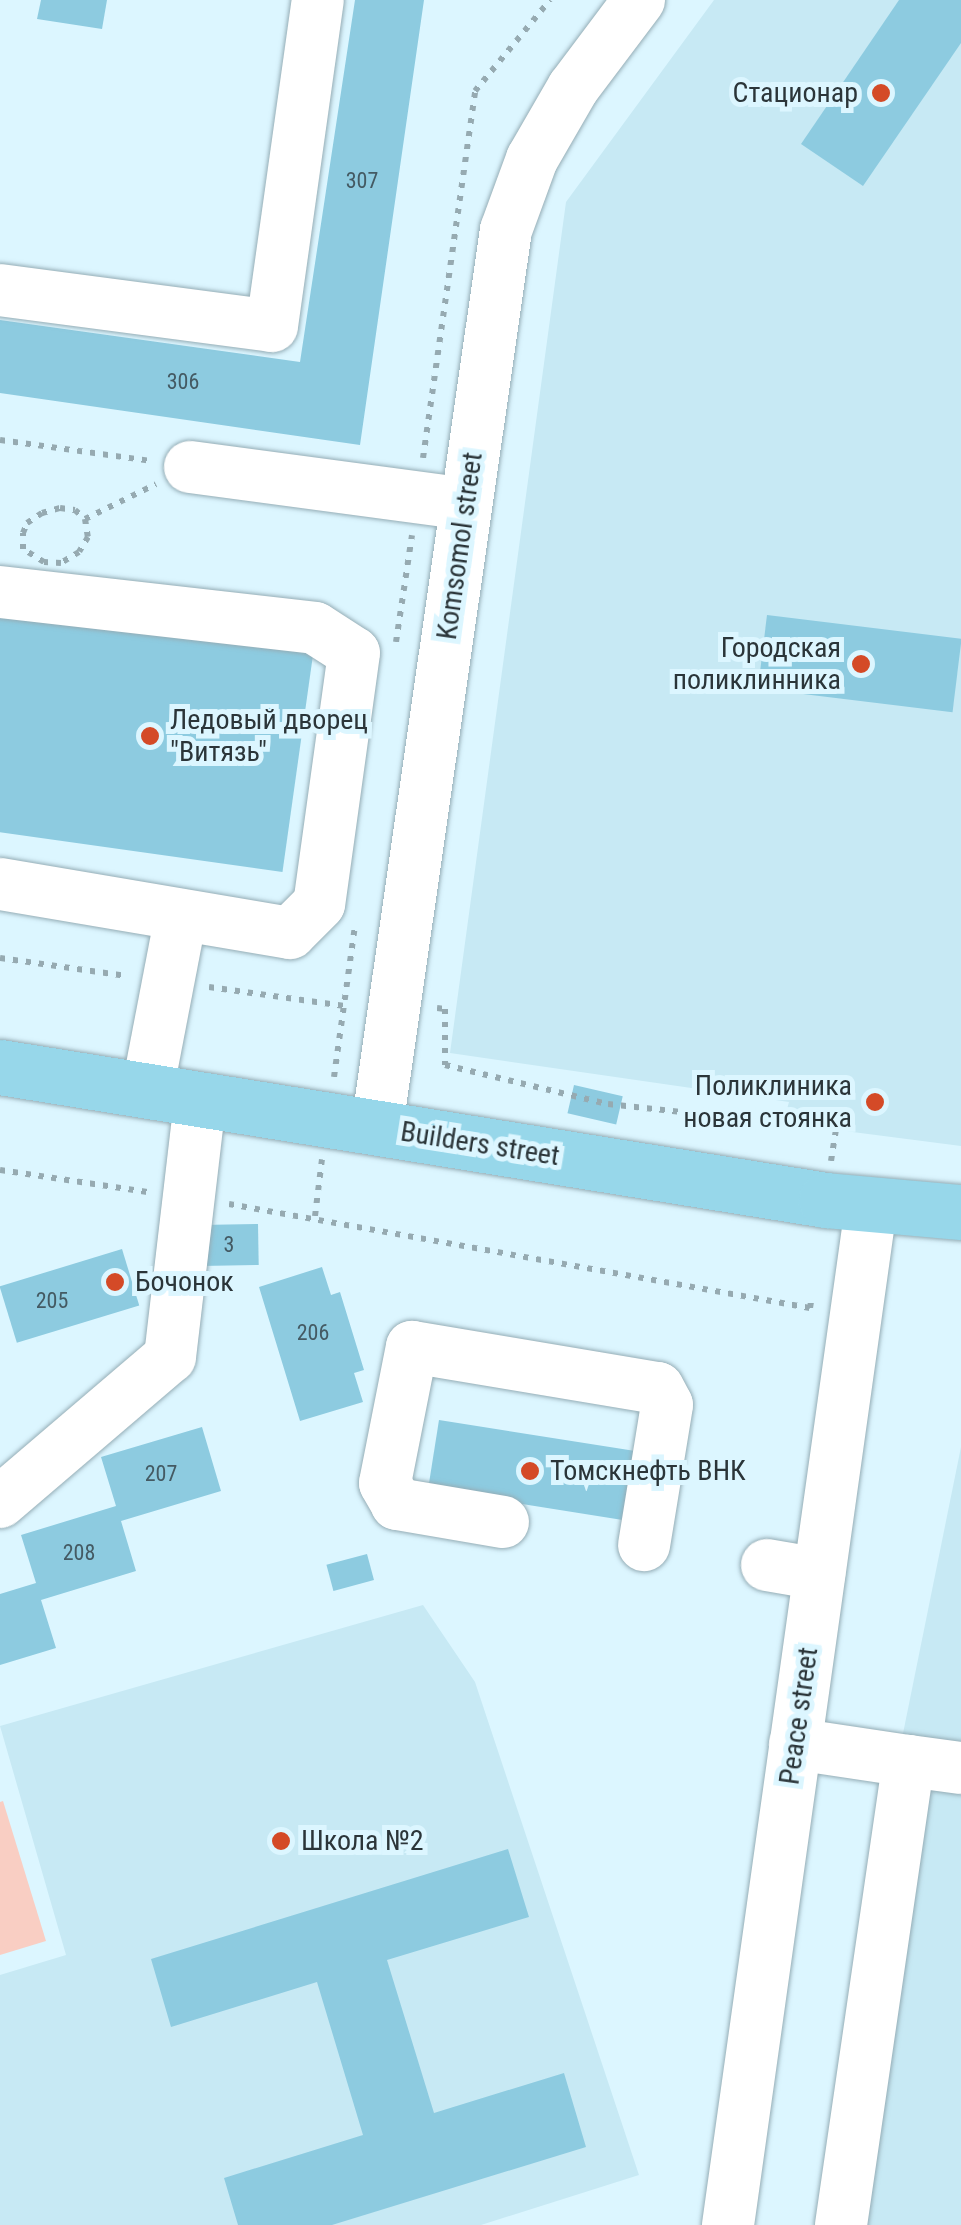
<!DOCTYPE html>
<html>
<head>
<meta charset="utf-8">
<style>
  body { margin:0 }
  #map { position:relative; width:961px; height:2225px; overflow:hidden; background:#dcf6ff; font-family:"Roboto Condensed",sans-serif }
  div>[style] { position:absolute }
  .built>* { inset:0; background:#c7e9f4 }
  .green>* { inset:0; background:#f9cec3 }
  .building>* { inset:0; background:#8dcbe0; transform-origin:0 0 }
  .path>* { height:6px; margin-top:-3px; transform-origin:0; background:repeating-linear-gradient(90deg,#96aab1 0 5px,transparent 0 13px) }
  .roads { filter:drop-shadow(0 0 2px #95adb6) drop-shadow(0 0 2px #95adb6) }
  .minor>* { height:52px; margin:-26px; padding:0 26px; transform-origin:26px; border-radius:26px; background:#fff }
  .major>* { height:55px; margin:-27.5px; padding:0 27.5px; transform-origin:27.5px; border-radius:27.5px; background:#97d7ea }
  .dots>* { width:28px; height:28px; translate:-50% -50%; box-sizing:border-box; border:5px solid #dcf6ff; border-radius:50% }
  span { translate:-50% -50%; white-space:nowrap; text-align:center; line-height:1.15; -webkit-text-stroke:10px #dcf6ff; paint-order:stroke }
  .number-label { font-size:22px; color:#445a63 }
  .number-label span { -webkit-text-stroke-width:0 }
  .poi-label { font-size:28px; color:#2b3539 }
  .right { translate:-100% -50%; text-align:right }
  .left { translate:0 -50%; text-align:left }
  .street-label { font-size:28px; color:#2b3539 }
</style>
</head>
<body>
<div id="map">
  <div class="built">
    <div style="clip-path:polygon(714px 0,961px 0,961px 1146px,783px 1123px,789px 1102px,450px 1053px,566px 202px)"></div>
    <div style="clip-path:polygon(961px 1447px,961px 2225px,826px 2225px,894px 1778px)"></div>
    <div style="clip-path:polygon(423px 1605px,475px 1682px,639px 2175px,481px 2225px,0 2225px,0 1975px,66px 1955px,0 1726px)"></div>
  </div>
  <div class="green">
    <div style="clip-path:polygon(3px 1801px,46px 1941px,0 1955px,0 1802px)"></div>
  </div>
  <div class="building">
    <div style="clip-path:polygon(41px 0,107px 0,102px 29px,37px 19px)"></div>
    <div style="clip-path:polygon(355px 0,424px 0,360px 445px,0 393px,0 320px,300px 362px)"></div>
    <div style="clip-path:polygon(899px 0,961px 0,961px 43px,863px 186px,801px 144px)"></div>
    <div style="left:0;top:597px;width:318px;height:233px;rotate:8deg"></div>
    <div style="left:767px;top:615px;width:196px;height:74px;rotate:7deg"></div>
    <div style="left:574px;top:1085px;width:50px;height:29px;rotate:13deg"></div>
    <div style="left:258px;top:1224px;width:41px;height:58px;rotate:89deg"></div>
    <div style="left:122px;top:1249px;width:59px;height:128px;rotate:73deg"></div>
    <div style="clip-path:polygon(322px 1267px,331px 1295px,340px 1292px,364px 1370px,354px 1373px,363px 1402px,300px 1421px,259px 1287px)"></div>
    <div style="left:439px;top:1420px;width:197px;height:70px;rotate:9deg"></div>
    <div style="clip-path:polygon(202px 1427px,221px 1491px,121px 1521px,136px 1571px,41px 1600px,56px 1648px,0 1665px,0 1594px,36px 1583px,21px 1535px,116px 1506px,101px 1457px)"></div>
    <div style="left:367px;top:1554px;width:27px;height:42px;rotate:75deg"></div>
    <div style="clip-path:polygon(508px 1849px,529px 1917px,387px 1960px,434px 2113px,564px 2073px,586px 2147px,332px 2225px,238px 2225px,224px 2178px,363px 2135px,317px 1982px,171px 2027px,151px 1959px)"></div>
  </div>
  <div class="path">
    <div style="left:0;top:440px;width:152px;rotate:7.9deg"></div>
    <div style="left:423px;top:458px;width:371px;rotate:-81.9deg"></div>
    <div style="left:475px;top:91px;width:118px;rotate:-50.5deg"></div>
    <div style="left:60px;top:508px;width:15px;rotate:8deg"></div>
    <div style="left:75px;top:510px;width:13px;rotate:42deg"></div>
    <div style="left:85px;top:519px;width:18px;rotate:81deg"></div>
    <div style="left:88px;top:537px;width:17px;rotate:121deg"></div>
    <div style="left:79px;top:552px;width:21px;rotate:149deg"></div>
    <div style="left:61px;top:563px;width:17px;rotate:-177deg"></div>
    <div style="left:44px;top:562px;width:25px;rotate:-148deg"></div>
    <div style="left:23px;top:549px;width:16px;rotate:-90deg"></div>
    <div style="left:23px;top:533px;width:11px;rotate:-68deg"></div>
    <div style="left:27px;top:523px;width:18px;rotate:-34deg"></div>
    <div style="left:42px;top:513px;width:19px;rotate:-16deg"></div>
    <div style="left:85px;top:519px;width:79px;rotate:-26.2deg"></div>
    <div style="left:396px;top:642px;width:108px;rotate:-81.5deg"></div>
    <div style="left:0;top:958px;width:128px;rotate:8.1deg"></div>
    <div style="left:209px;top:987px;width:137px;rotate:8deg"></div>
    <div style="left:437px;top:1008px;width:8px;rotate:7deg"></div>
    <div style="left:445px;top:1009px;width:56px;rotate:90deg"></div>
    <div style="left:445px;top:1065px;width:168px;rotate:13.5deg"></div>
    <div style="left:608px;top:1104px;width:176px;rotate:6.2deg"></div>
    <div style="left:334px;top:1077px;width:152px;rotate:-82.1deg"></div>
    <div style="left:831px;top:1161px;width:31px;rotate:-81deg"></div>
    <div style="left:0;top:1170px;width:149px;rotate:8.5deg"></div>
    <div style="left:229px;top:1204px;width:590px;rotate:10.15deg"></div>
    <div style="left:810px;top:1308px;width:6px;rotate:-81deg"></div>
    <div style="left:315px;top:1216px;width:57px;rotate:-83deg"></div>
  </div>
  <div class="roads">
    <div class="minor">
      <div style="left:0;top:290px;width:274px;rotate:7.5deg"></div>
      <div style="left:272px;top:326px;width:329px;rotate:-82deg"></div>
      <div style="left:190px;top:467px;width:278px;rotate:7.6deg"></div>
      <div style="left:0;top:592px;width:317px;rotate:6.5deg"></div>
      <div style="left:315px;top:628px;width:46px;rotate:32.7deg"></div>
      <div style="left:354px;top:653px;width:253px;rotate:97.9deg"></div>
      <div style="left:319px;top:904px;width:41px;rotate:135deg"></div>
      <div style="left:290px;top:933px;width:294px;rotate:-170.4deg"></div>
      <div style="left:147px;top:1092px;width:180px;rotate:-79.1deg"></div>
      <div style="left:377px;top:1127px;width:906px;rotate:-81.82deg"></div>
      <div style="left:506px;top:230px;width:76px;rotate:-69.9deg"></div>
      <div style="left:532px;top:159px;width:82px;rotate:-60deg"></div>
      <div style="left:573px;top:88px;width:110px;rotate:-53.1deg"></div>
      <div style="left:0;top:1502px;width:223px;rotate:-40.5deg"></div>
      <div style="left:170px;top:1357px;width:259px;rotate:-83.3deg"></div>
      <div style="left:503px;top:1522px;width:108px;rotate:-170.4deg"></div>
      <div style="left:397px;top:1504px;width:24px;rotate:-120deg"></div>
      <div style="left:385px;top:1483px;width:139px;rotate:-78.8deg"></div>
      <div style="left:412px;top:1347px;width:249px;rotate:9.5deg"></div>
      <div style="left:658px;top:1388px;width:19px;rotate:62deg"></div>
      <div style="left:667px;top:1405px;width:142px;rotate:99.3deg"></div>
      <div style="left:767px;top:1565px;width:53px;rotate:9.8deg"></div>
      <div style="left:795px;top:1744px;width:115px;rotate:8.5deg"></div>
      <div style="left:728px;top:2225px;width:1028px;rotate:-82deg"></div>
      <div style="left:841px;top:2225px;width:469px;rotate:-81.7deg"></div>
      <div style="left:909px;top:1761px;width:52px;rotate:7.7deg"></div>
    </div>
    <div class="major">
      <div style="left:0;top:1067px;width:837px;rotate:9.15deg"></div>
      <div style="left:826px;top:1200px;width:136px;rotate:5.1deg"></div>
    </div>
  </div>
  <div class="dots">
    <div style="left:881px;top:93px;background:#d44a27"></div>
    <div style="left:861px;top:664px;background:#d44a27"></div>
    <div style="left:150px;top:736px;background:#d44a27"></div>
    <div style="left:875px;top:1102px;background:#d44a27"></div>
    <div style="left:115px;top:1282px;background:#d44a27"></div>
    <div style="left:530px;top:1471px;background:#d44a27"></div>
    <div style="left:281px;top:1841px;background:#d44a27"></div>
  </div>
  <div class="number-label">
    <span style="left:362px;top:181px">307</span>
    <span style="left:183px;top:382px">306</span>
    <span style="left:229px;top:1245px">3</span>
    <span style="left:52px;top:1301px">205</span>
    <span style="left:313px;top:1333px">206</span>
    <span style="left:161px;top:1474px">207</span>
    <span style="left:79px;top:1553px">208</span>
  </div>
  <div class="poi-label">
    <span class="right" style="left:858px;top:93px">Стационар</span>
    <span class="right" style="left:841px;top:664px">Городская<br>поликлинника</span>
    <span class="left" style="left:170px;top:736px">Ледовый дворец<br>"Витязь"</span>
    <span class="right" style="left:852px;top:1102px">Поликлиника<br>новая стоянка</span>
    <span class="left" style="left:135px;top:1282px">Бочонок</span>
    <span class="left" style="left:550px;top:1471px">Томскнефть ВНК</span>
    <span class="left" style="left:301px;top:1841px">Школа №2</span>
  </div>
  <div class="street-label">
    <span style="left:460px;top:546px;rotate:-82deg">Komsomol street</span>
    <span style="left:480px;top:1144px;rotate:9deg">Builders street</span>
    <span style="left:799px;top:1716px;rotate:-82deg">Peace street</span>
  </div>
</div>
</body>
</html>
